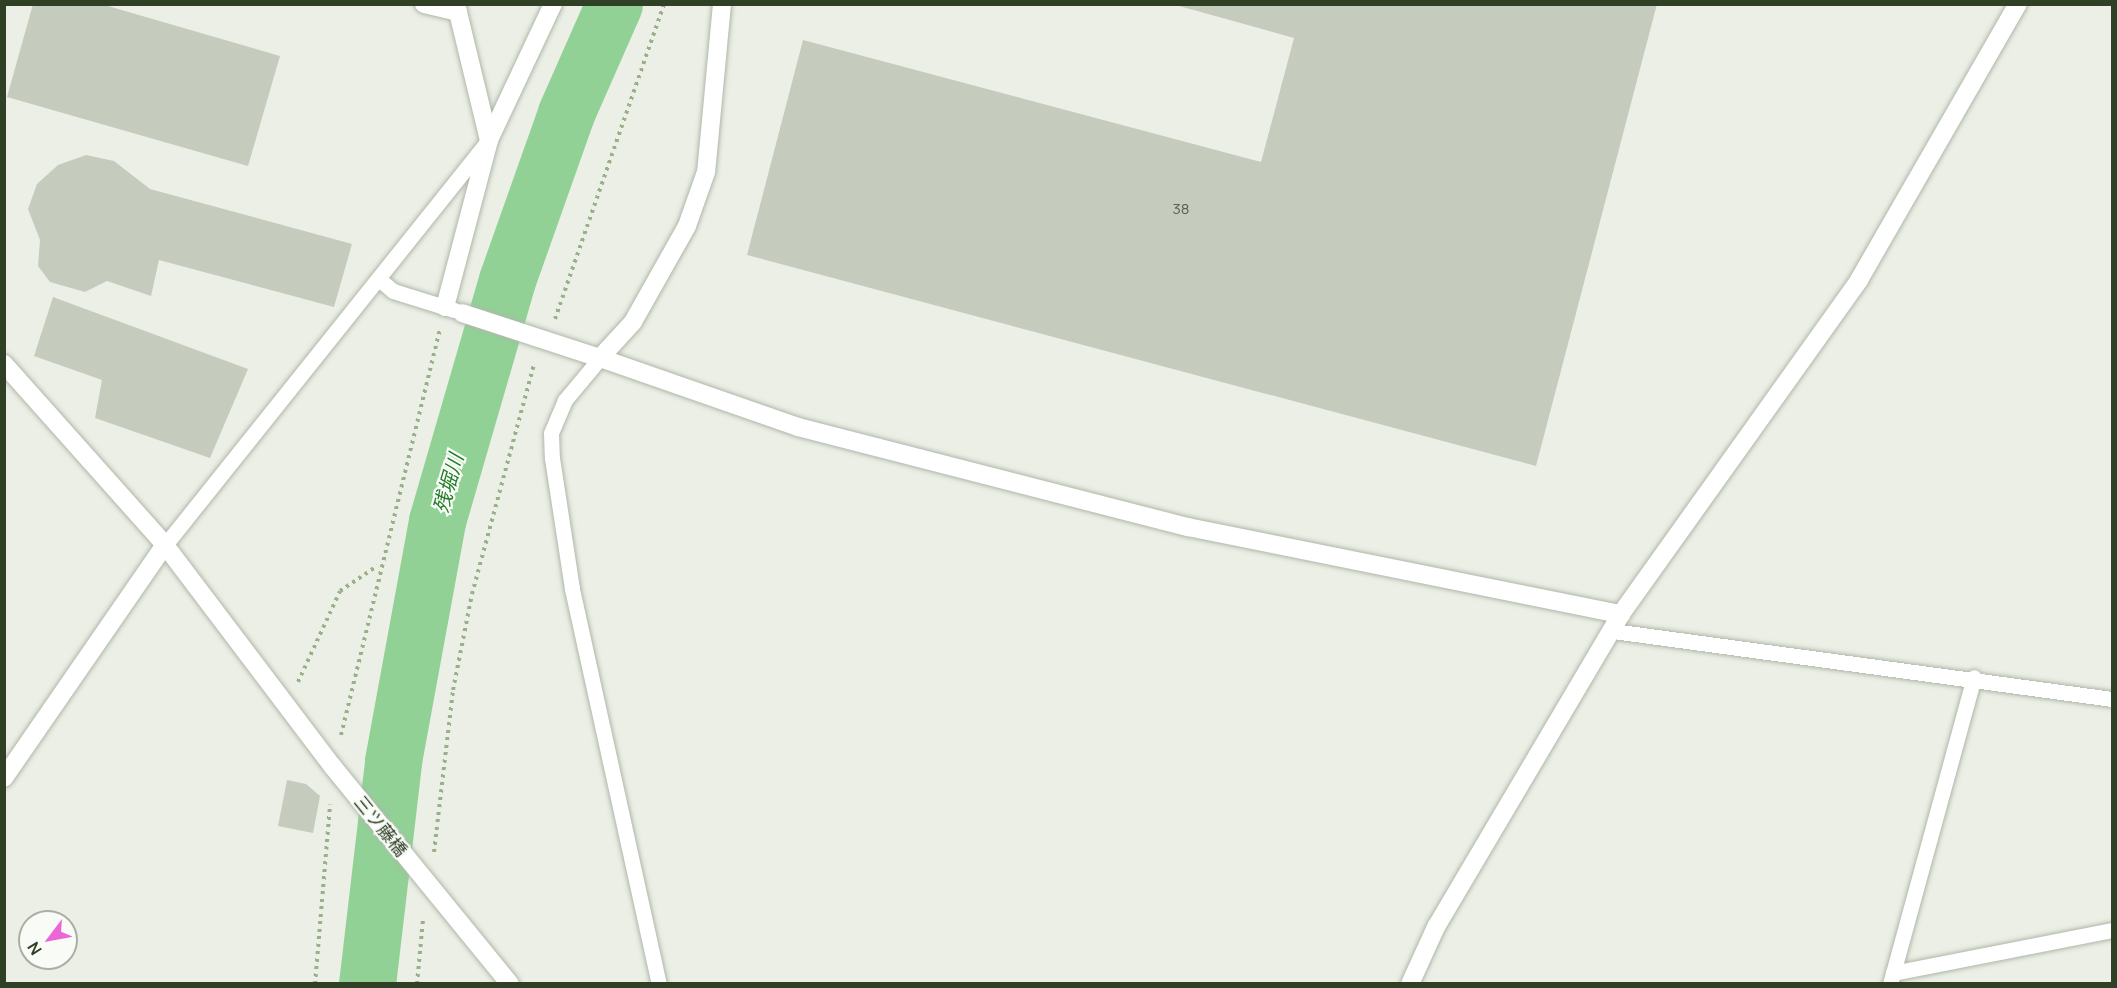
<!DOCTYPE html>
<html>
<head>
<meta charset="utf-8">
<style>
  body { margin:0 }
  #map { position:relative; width:2117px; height:988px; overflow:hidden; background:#ebefe6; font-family:Manrope,"Noto Sans JP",sans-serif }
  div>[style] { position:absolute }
  .river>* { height:57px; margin:-28.5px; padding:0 28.5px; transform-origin:28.5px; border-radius:28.5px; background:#91d196 }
  .building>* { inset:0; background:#c5ccbe }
  .path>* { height:4px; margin-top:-2px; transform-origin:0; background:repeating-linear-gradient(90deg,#98b188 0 3px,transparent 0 7.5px) }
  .roads { filter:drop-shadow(0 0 2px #afb7a8) drop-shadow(0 0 2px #afb7a8) }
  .lane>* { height:15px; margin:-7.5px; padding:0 7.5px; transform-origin:7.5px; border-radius:7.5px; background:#fff }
  .street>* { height:18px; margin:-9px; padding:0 9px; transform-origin:9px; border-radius:9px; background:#fff }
  .secondary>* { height:18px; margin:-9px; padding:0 9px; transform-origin:9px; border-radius:9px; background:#fff }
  span { translate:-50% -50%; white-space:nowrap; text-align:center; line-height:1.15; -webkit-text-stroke:4.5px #f9fbf7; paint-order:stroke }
  .number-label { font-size:15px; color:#54634b }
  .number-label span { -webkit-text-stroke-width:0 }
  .street-label { font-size:18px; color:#2f4025 }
  .water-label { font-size:20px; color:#217b28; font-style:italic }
  .frame { position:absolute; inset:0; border:6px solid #2f4025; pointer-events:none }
  .north { position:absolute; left:18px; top:910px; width:60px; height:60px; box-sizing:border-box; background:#f9fbf7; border:2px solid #a8b0a3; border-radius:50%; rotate:238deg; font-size:16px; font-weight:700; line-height:24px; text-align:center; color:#2f4025 }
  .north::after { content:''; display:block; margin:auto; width:21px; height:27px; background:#ed66d7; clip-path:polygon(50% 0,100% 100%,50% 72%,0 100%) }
</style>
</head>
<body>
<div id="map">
  <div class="river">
    <div style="left:367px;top:984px;width:225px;rotate:-83.3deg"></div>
    <div style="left:393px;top:761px;width:244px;rotate:-79.6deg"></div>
    <div style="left:437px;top:521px;width:251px;rotate:-73.8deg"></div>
    <div style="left:507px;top:280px;width:177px;rotate:-70.5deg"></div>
    <div style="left:566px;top:113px;width:119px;rotate:-66.2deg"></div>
  </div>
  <div class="building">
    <div style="clip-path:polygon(33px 4px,101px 4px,280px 56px,248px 166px,7px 97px)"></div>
    <div style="clip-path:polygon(1172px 4px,1657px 4px,1536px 466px,747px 255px,803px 40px,1261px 162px,1294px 38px)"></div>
    <div style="clip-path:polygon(86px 155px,114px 161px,150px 189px,352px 244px,334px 307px,159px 260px,151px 296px,107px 281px,85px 292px,50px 282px,38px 266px,40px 240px,28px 209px,37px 184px,58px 165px)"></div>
    <div style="clip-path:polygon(53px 297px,248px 369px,210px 458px,95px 418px,102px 380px,34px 356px)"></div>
    <div style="clip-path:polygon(287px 780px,306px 784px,320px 796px,313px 833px,278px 826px)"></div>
  </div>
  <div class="path">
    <div style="left:555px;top:319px;width:333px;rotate:-70.9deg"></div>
    <div style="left:298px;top:682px;width:100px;rotate:-65.2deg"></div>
    <div style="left:340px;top:591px;width:45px;rotate:-34deg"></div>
    <div style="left:341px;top:735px;width:418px;rotate:-76.3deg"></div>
    <div style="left:434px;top:852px;width:163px;rotate:-83.3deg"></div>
    <div style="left:453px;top:690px;width:98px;rotate:-78.8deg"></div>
    <div style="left:472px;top:594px;width:238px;rotate:-74.9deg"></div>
    <div style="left:315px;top:984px;width:180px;rotate:-85.2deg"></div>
    <div style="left:417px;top:984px;width:65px;rotate:-84.7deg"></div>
  </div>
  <div class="roads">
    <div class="lane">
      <div style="left:380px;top:280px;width:17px;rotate:40deg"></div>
      <div style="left:393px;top:291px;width:64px;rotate:17.3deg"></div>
      <div style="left:600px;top:358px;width:55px;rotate:129.8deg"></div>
      <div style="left:565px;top:400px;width:36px;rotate:113deg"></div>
      <div style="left:551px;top:433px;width:25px;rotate:88deg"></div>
      <div style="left:552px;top:458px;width:133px;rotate:81.3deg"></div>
      <div style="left:572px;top:589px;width:404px;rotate:77.6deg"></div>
      <div style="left:165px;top:545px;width:516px;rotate:-51.37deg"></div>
      <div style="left:1613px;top:631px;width:504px;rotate:7.76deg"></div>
      <div style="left:1893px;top:973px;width:223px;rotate:-11.1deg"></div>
      <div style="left:1890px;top:984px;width:318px;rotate:-74.7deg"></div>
    </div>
    <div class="street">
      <div style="left:424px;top:4px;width:35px;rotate:13deg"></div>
      <div style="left:456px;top:4px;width:140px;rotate:76.4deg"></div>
      <div style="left:445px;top:307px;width:173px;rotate:-75.2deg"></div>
      <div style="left:489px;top:140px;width:150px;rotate:-64.8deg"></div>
      <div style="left:462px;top:313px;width:145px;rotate:18.1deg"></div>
      <div style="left:4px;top:778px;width:283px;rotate:-55.4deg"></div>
    </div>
    <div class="secondary">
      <div style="left:722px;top:4px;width:169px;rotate:95.4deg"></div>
      <div style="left:706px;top:172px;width:57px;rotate:109.4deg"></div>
      <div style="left:687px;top:226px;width:110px;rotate:119.4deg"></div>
      <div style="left:633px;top:322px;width:49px;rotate:132.5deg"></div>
      <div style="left:600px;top:358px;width:210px;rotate:19.2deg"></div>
      <div style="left:798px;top:427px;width:403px;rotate:14.4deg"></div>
      <div style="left:1188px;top:527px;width:442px;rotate:11.4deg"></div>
      <div style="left:4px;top:364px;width:242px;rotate:48.3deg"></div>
      <div style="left:165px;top:545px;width:278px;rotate:52.9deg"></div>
      <div style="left:333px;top:767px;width:280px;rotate:50.8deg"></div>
      <div style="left:1410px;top:984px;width:63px;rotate:-65.5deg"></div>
      <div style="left:1436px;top:927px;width:364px;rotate:-59.4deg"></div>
      <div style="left:1621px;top:614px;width:410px;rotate:-54.5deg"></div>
      <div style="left:1859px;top:280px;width:319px;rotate:-60.1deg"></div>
    </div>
  </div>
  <div class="number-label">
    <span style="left:1181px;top:209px">38</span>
  </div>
  <div class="street-label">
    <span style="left:381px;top:826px;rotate:51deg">三ツ藤橋</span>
  </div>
  <div class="water-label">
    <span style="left:448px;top:483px;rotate:-74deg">残堀川</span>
  </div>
  <div class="frame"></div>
  <div class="north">N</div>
</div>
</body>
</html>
